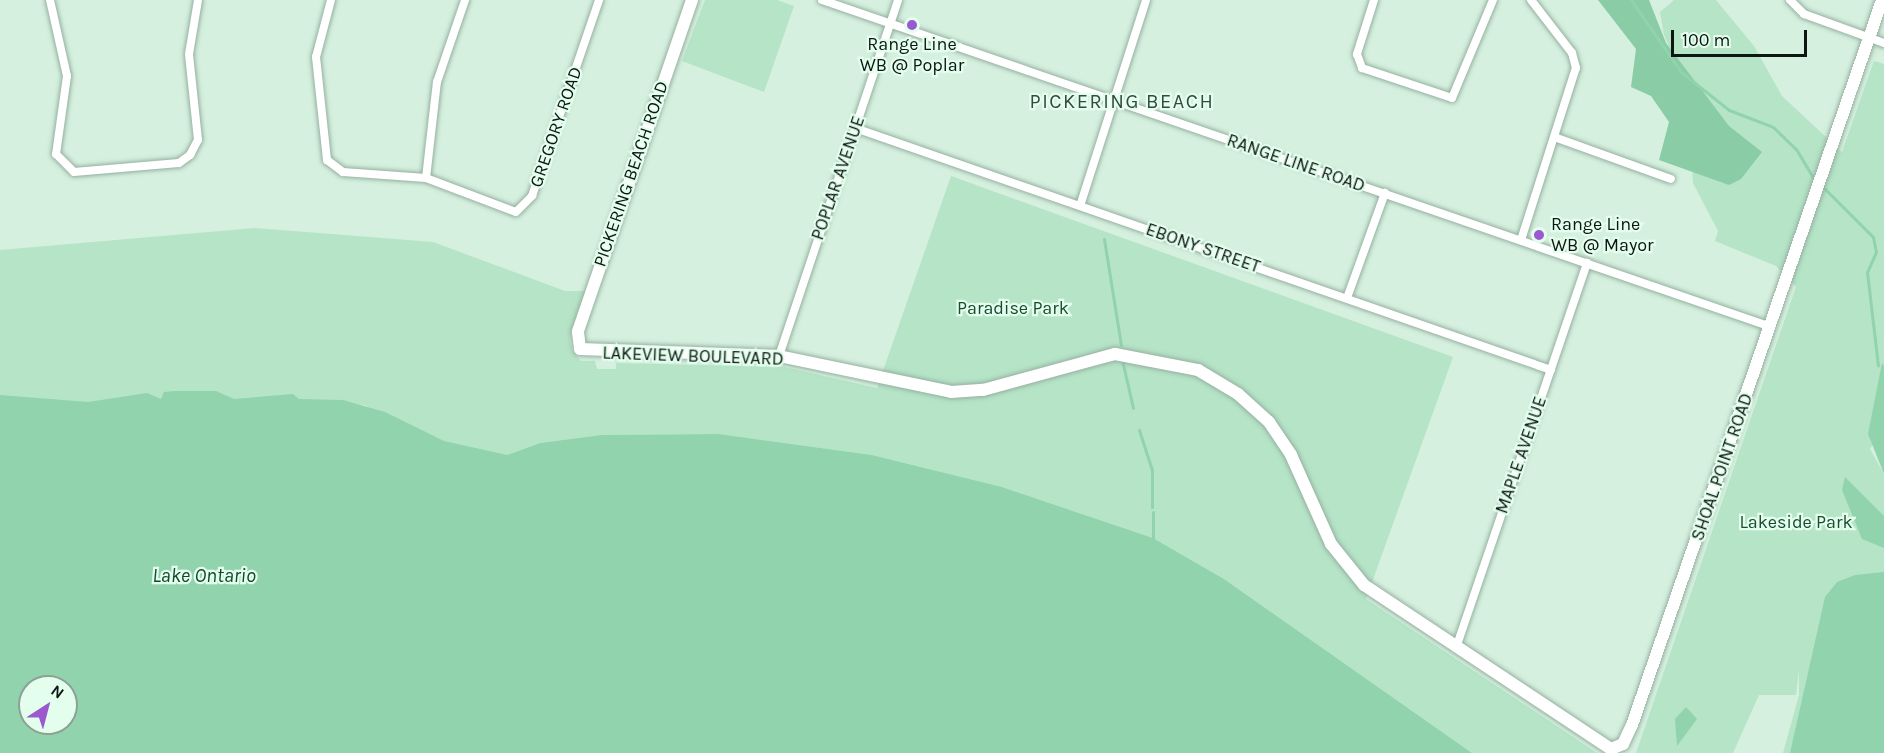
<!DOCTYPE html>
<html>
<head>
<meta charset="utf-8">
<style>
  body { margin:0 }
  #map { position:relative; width:1884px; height:753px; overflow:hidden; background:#d5f0df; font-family:Karla,sans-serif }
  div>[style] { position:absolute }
  .green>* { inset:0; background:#b5e4c7 }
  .forest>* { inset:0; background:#89cca5 }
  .water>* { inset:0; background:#90d3ac }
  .stream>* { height:3px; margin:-1.5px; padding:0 1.5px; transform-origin:1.5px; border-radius:1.5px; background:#90d3ac }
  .roads { filter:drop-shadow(0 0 2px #96b0a0) drop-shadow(0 0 2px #96b0a0) }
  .street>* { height:8px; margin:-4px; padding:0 4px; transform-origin:4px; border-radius:4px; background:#fff }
  .secondary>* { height:12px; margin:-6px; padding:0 6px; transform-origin:6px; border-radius:6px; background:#fff }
  .dots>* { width:16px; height:16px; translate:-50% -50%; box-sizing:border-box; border:3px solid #e3feed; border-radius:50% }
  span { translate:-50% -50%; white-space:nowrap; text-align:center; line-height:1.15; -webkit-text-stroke:4.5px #e3feed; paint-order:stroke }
  .poi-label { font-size:18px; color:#0d1611 }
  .left { translate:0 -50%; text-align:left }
  .street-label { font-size:18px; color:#0d1611 }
  .park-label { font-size:18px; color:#194c32 }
  .neighbourhood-label { font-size:20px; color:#334a3c; letter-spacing:1.5px }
  .water-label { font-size:20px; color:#13472e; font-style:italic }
  .north { position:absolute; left:18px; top:675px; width:60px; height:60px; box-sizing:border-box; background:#e3feed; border:2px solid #8da195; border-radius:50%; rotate:36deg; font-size:16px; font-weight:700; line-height:24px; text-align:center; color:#0d1611 }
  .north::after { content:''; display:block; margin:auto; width:21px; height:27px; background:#9b59cf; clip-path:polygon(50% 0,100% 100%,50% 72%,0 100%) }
  .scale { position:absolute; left:1671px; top:30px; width:136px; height:27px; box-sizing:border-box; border:3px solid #0d1611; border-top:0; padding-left:8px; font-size:18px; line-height:21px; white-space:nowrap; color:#0d1611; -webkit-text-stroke:4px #e3feed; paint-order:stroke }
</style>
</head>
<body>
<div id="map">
  <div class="green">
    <div style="clip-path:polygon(705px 0,777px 0,794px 6px,764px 92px,682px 61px)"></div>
    <div style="clip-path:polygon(1674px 0,1716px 0,1754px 46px,1782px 96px,1842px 152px,1874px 61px,1884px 64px,1884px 426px,1870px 449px,1884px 474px,1884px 599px,1815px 753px,1783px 753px,1799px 695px,1799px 669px,1796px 695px,1759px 695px,1733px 753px,1636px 753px,1796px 287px,1776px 266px,1715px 241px,1718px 231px,1693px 183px,1688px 91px,1664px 35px,1660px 12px)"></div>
    <div style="clip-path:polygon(951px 176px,1453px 357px,1366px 599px,1597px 753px,1472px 753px,1224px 579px,1153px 538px,1002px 487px,872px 455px,719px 434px,601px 435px,540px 443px,507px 455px,454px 452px,364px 405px,248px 401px,97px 407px,0 401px,0 250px,255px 228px,433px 242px,565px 291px,586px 291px,570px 338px,572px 350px,581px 361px,595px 361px,597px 369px,616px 369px,616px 363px,784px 367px,877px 388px)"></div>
  </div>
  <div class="forest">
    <div style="clip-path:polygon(1598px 0,1649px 0,1666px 43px,1729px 126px,1762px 152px,1741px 179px,1729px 185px,1659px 160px,1669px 122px,1651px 96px,1631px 87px,1636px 49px)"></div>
  </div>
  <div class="water">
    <div style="clip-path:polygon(1882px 363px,1884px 366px,1884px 474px,1868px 434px)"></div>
    <div style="clip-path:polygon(evenodd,175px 391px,216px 391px,234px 399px,293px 394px,299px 399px,343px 400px,385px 412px,444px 441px,507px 455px,540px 443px,601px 435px,719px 434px,872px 455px,1002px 487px,1153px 538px,1224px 579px,1472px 753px,0 753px,0 395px,88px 402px,147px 393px,161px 399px,164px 392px,175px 391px,30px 687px,66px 687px,66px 723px,30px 723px,30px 687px)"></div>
    <div style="clip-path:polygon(1845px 477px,1884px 516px,1884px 548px,1862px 539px,1842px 490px)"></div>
    <div style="clip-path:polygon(1884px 572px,1884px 753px,1790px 753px,1825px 597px,1837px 582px,1855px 575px)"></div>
    <div style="clip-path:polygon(1686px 707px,1697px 719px,1677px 746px,1675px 719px)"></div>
  </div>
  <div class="stream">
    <div style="left:1631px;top:0;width:88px;rotate:55.2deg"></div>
    <div style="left:1681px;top:72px;width:61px;rotate:38.4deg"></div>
    <div style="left:1729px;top:110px;width:47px;rotate:21.1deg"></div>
    <div style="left:1773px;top:127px;width:32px;rotate:44deg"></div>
    <div style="left:1796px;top:149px;width:39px;rotate:59deg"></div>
    <div style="left:1822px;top:186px;width:72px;rotate:45deg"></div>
    <div style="left:1873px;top:237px;width:15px;rotate:79deg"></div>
    <div style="left:1876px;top:252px;width:22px;rotate:114deg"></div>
    <div style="left:1867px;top:272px;width:94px;rotate:83.3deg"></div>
    <div style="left:1104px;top:239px;width:107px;rotate:80.9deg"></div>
    <div style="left:1122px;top:360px;width:49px;rotate:77.1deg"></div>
    <div style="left:1139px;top:430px;width:42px;rotate:72deg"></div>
    <div style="left:1152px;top:470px;width:37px;rotate:90deg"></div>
    <div style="left:1153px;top:512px;width:26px;rotate:90deg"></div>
  </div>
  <div class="roads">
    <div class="street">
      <div style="left:50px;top:0;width:78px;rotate:77.4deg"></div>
      <div style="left:67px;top:76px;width:79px;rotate:98deg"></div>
      <div style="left:56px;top:154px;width:25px;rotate:45deg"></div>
      <div style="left:74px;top:172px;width:105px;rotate:-4.9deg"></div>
      <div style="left:179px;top:163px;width:14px;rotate:-36deg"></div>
      <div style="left:190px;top:155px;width:17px;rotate:-62deg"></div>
      <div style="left:198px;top:140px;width:86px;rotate:-96deg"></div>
      <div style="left:189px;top:54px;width:55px;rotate:-80.5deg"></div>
      <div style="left:331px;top:0;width:59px;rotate:104.7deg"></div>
      <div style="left:316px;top:57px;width:104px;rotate:83.9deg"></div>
      <div style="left:327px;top:160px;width:20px;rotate:37deg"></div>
      <div style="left:343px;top:172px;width:83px;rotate:4.1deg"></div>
      <div style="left:426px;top:178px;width:96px;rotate:20.7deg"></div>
      <div style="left:516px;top:212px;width:23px;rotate:-45deg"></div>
      <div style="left:532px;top:196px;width:207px;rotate:-71.1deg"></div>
      <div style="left:822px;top:0;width:1004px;rotate:19.01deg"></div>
      <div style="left:1374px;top:0;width:57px;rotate:107.5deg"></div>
      <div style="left:1357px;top:54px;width:15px;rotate:70deg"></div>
      <div style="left:1362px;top:68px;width:95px;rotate:18.4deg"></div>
      <div style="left:1452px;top:98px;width:106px;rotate:-67.3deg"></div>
      <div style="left:1790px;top:0;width:20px;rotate:45deg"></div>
      <div style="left:1804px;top:14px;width:85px;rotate:19.9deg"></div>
      <div style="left:855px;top:128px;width:737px;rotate:19.17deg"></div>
      <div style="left:1557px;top:138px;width:121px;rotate:19.8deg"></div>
      <div style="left:426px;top:178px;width:97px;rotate:-83.5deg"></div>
      <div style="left:437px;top:82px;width:87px;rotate:-71.1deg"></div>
      <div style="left:1080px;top:206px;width:216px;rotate:-72.2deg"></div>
      <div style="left:1521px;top:240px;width:181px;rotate:-72.3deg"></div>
      <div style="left:1576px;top:68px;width:16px;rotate:-105deg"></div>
      <div style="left:1572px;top:53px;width:67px;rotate:-127.7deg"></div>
      <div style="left:1347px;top:298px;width:112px;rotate:-70.1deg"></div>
      <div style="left:779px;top:356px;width:375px;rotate:-71.5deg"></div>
      <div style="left:1456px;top:648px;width:407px;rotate:-71.2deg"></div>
    </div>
    <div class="secondary">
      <div style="left:692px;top:0;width:351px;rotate:109deg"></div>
      <div style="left:578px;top:332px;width:17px;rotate:83deg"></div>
      <div style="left:580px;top:349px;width:199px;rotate:2deg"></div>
      <div style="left:779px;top:356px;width:176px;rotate:11.8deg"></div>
      <div style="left:951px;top:392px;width:32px;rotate:-4deg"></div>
      <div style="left:983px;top:390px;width:137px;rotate:-15.3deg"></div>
      <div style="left:1115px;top:354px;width:85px;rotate:10.9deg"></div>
      <div style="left:1198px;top:370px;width:47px;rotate:31deg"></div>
      <div style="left:1238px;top:394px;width:42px;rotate:42.1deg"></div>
      <div style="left:1269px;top:422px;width:40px;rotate:56deg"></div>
      <div style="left:1291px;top:455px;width:98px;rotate:65.8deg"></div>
      <div style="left:1331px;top:544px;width:53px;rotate:51.2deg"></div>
      <div style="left:1364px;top:585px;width:296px;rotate:33.6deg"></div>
      <div style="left:1611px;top:749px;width:13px;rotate:-23deg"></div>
      <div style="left:1623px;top:744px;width:21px;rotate:-65deg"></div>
      <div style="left:1632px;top:725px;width:767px;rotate:-70.97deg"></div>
    </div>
  </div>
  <div class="dots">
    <div style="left:912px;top:25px;background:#9b59cf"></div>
    <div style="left:1539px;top:235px;background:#9b59cf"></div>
  </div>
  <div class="poi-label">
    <span style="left:912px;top:55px">Range Line<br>WB @ Poplar</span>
    <span class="left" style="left:1551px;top:235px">Range Line<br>WB @ Mayor</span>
  </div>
  <div class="street-label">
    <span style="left:556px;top:127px;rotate:-71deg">GREGORY ROAD</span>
    <span style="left:1296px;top:163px;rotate:19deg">RANGE LINE ROAD</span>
    <span style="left:631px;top:174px;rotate:-71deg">PICKERING BEACH ROAD</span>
    <span style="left:838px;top:178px;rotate:-71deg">POPLAR AVENUE</span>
    <span style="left:1203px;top:248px;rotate:19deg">EBONY STREET</span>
    <span style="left:693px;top:356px;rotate:2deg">LAKEVIEW BOULEVARD</span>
    <span style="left:1521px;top:455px;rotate:-71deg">MAPLE AVENUE</span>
    <span style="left:1722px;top:467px;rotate:-71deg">SHOAL POINT ROAD</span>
  </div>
  <div class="park-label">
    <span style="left:1013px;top:308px">Paradise Park</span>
    <span style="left:1796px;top:522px">Lakeside Park</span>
  </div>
  <div class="neighbourhood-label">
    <span style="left:1122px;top:101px">PICKERING BEACH</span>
  </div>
  <div class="water-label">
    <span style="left:204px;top:575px">Lake Ontario</span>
  </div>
  <div class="north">N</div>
  <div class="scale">100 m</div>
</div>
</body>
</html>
